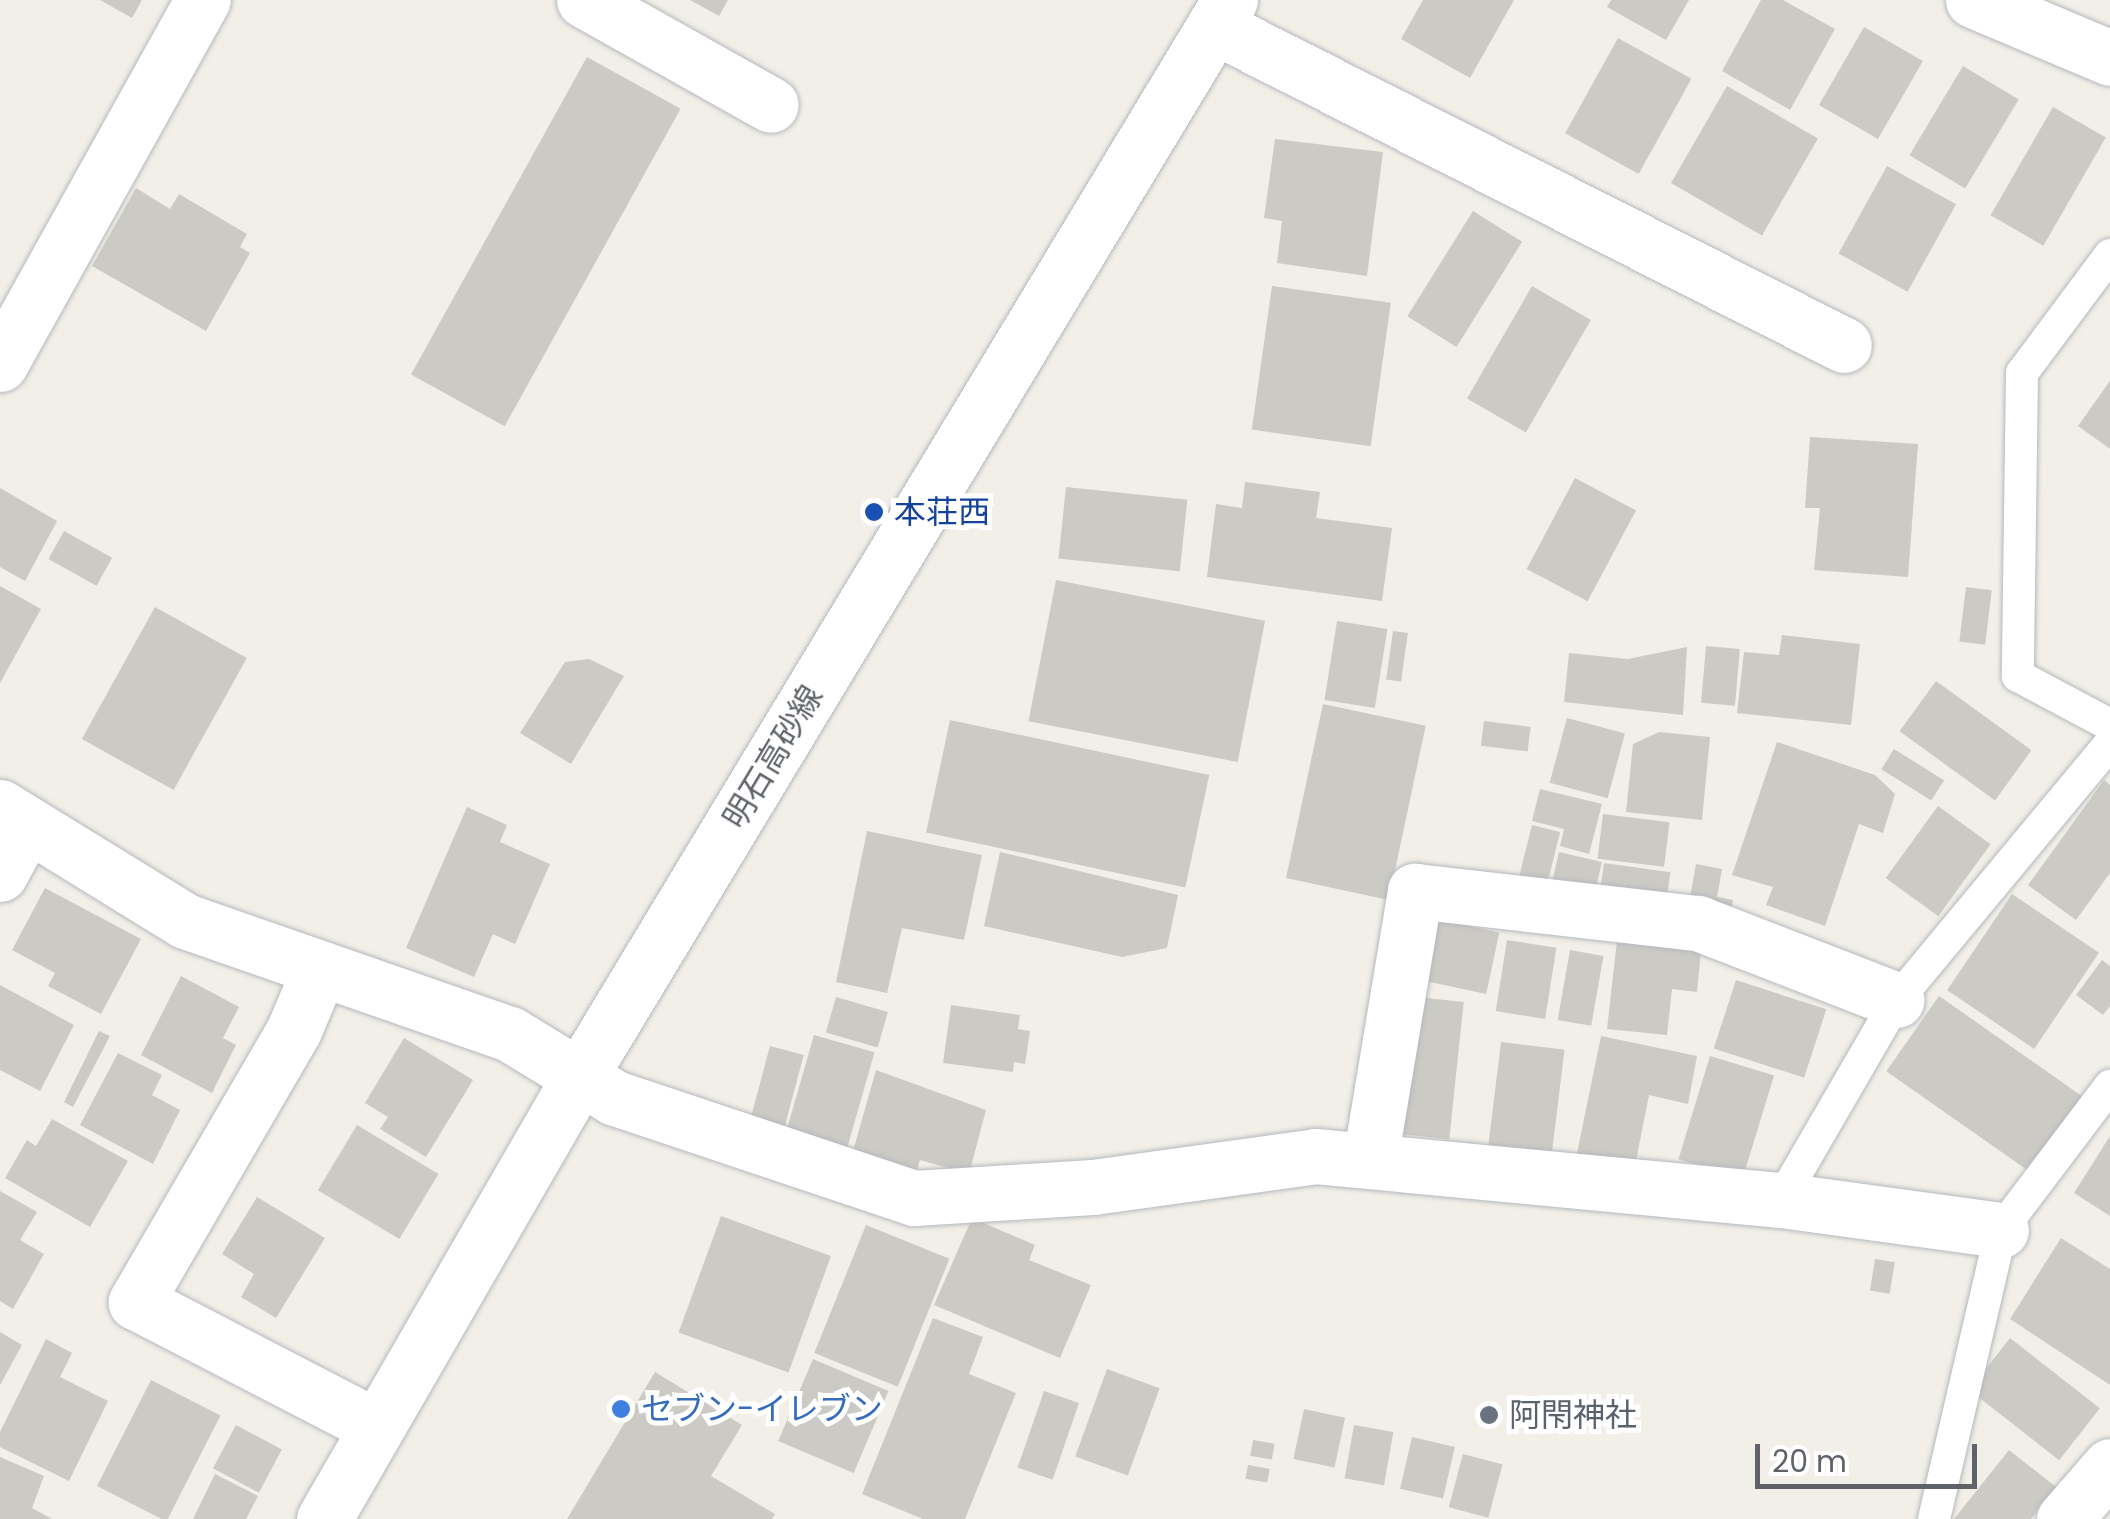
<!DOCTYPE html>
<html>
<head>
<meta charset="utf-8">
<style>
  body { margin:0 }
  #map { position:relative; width:2110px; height:1519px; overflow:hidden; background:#f1efe8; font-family:Poppins,"Noto Sans JP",sans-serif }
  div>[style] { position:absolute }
  .building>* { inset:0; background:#cccac5; transform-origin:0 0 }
  .roads { filter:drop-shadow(0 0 2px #b5b8bc) drop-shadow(0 0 2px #b5b8bc) }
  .lane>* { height:32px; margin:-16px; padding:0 16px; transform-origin:16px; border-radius:16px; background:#fff }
  .street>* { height:55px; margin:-27.5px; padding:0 27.5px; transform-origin:27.5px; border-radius:27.5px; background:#fff }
  .secondary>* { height:55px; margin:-27.5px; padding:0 27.5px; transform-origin:27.5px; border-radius:27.5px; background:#fff }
  .dots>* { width:28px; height:28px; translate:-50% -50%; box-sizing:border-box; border:5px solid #fff; border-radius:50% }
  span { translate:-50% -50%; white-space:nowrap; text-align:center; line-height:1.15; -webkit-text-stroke:10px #fff; paint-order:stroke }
  .transit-label { font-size:32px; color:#164399 }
  .left { translate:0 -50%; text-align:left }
  .street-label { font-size:32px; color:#5f6368 }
  .shop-label { font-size:32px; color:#366cbe }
  .worship-label { font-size:32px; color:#5b616d }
  .scale { position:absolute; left:1755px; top:1444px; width:222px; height:45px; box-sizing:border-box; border:5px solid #5f6368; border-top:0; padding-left:12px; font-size:30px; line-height:35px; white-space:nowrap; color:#5f6368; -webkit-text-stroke:8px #fff; paint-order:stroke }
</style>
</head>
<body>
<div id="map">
  <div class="building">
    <div style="clip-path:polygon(100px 0,142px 0,132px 18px)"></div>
    <div style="clip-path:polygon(690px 0,728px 0,719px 16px)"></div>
    <div style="clip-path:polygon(1423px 0,1514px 0,1470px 78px,1401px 39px)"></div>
    <div style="clip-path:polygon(1611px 0,1689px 0,1666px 40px,1607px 7px)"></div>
    <div style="clip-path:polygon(1761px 0,1783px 0,1835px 29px,1790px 110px,1722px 71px)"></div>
    <div style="left:1864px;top:27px;width:68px;height:90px;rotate:30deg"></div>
    <div style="left:1618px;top:38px;width:84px;height:109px;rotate:29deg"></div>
    <div style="left:587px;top:57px;width:107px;height:363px;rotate:29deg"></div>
    <div style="left:1963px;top:66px;width:65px;height:104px;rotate:31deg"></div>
    <div style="left:1727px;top:86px;width:105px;height:112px;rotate:30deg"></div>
    <div style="left:2053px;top:107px;width:61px;height:125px;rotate:30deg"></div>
    <div style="clip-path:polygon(1275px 139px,1383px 152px,1367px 276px,1277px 263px,1282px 221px,1264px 218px)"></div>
    <div style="left:1887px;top:166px;width:79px;height:100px;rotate:29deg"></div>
    <div style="clip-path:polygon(136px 188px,170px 209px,179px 194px,247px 234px,240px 247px,250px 253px,206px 331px,92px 266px)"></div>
    <div style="left:1473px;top:211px;width:58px;height:124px;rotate:32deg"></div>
    <div style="left:1272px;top:286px;width:120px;height:145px;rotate:8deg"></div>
    <div style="left:1532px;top:286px;width:68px;height:130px;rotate:30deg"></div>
    <div style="clip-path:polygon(2110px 381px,2110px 449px,2078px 426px)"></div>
    <div style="clip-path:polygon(1810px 437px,1918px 444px,1908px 577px,1814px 570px,1820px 508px,1805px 508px)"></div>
    <div style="left:1575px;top:478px;width:69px;height:103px;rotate:28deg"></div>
    <div style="clip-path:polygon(1245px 482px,1320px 492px,1316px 518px,1392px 528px,1382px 601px,1207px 577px,1216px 504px,1242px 508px)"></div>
    <div style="left:1066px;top:487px;width:122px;height:72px;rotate:6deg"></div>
    <div style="clip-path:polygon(0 488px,57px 521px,25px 581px,0 567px)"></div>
    <div style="left:64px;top:531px;width:55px;height:32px;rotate:29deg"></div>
    <div style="left:1056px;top:580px;width:213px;height:144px;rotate:11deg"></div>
    <div style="clip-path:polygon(0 586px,41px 609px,0 683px)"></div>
    <div style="left:1966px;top:587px;width:26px;height:55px;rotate:7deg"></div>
    <div style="left:155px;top:607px;width:105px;height:151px;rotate:29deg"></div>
    <div style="left:1337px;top:621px;width:51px;height:80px;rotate:9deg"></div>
    <div style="left:1393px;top:631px;width:15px;height:49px;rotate:8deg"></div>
    <div style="clip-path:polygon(1782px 635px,1860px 644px,1851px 725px,1737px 713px,1744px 652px,1779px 655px)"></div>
    <div style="left:1706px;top:646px;width:34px;height:57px;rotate:5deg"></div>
    <div style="clip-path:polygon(1687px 647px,1683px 715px,1564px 702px,1569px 653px,1628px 659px)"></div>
    <div style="clip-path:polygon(589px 659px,624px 676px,571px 764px,520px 733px,565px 662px)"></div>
    <div style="left:1936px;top:681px;width:118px;height:62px;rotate:36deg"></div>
    <div style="left:1323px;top:704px;width:105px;height:178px;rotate:12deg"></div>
    <div style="left:1567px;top:718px;width:60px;height:67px;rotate:15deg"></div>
    <div style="left:950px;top:720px;width:265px;height:115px;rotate:12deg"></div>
    <div style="left:1484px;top:721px;width:47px;height:25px;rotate:7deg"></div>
    <div style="clip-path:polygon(1659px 732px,1710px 737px,1702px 820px,1626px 812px,1633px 744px)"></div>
    <div style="clip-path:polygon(1777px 742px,1875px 775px,1895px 794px,1883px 833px,1859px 824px,1825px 926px,1766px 905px,1773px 887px,1732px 875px)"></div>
    <div style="left:1894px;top:749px;width:59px;height:24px;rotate:32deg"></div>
    <div style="clip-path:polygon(2104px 780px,2110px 785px,2110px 873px,2076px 920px,2028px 885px)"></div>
    <div style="clip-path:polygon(1540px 789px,1602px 804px,1589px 854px,1560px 846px,1564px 829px,1532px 821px)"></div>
    <div style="left:1938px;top:806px;width:65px;height:89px;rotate:36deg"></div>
    <div style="clip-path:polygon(467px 807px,507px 825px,500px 842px,550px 864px,515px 944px,493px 934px,474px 977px,406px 948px)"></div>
    <div style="left:1603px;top:814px;width:67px;height:45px;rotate:7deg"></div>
    <div style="left:1532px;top:825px;width:29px;height:63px;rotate:14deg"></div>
    <div style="clip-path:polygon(867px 831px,982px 855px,964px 940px,902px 928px,887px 993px,836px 982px)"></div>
    <div style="clip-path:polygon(1000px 852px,1178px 895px,1167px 948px,1122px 957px,984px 926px)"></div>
    <div style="left:1559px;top:852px;width:44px;height:29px;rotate:13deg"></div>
    <div style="left:1604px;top:863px;width:67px;height:30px;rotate:8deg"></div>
    <div style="clip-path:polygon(1696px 864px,1722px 869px,1717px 897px,1733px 900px,1728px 926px,1686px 919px)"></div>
    <div style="clip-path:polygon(45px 888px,141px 939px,101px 1014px,48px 986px,55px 973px,12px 950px)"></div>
    <div style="left:2012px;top:894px;width:105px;height:116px;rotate:34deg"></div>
    <div style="left:1422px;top:916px;width:79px;height:63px;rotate:12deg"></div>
    <div style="clip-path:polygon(1618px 932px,1702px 941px,1697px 992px,1672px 989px,1667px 1035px,1607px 1029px)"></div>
    <div style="left:1507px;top:940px;width:50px;height:72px;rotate:9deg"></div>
    <div style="left:1570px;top:950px;width:34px;height:71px;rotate:10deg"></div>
    <div style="clip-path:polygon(2102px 960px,2110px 966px,2110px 1006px,2103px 1015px,2076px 995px)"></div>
    <div style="clip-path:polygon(181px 976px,239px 1007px,223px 1038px,236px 1045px,212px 1093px,141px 1055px)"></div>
    <div style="left:1736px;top:980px;width:95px;height:72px;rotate:18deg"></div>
    <div style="clip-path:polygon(0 985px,74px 1025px,40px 1091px,0 1070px)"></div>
    <div style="left:1407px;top:996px;width:57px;height:138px;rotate:6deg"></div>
    <div style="left:1939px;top:996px;width:176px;height:92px;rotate:35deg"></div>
    <div style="left:836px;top:997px;width:54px;height:37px;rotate:16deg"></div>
    <div style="clip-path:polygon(951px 1005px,1020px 1015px,1018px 1029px,1030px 1031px,1025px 1064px,1014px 1062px,1013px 1072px,943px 1063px)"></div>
    <div style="clip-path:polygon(99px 1031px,110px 1036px,73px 1107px,64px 1102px)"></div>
    <div style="left:814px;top:1035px;width:63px;height:115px;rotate:16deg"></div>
    <div style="clip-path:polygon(1601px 1036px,1697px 1056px,1688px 1104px,1649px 1095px,1634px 1171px,1576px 1158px)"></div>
    <div style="clip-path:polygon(404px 1038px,473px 1080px,426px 1157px,380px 1129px,388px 1117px,365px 1103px)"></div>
    <div style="left:1501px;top:1042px;width:64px;height:115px;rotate:7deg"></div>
    <div style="left:770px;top:1046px;width:35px;height:83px;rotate:15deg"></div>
    <div style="clip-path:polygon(118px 1053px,162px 1075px,152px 1095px,180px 1110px,153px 1164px,80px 1125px)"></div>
    <div style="left:1710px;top:1056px;width:67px;height:108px;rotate:17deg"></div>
    <div style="clip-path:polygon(876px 1070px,986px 1110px,969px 1174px,920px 1160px,914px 1180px,850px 1162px)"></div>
    <div style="clip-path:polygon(52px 1119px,128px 1161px,90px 1227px,5px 1178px,27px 1140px,36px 1146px)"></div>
    <div style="left:357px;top:1125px;width:95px;height:76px;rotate:31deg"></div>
    <div style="clip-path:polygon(2110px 1136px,2110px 1216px,2074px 1193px)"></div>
    <div style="clip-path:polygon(0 1191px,37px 1212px,20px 1240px,44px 1254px,13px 1309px,0 1301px)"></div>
    <div style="clip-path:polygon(257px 1197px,325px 1238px,276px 1318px,241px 1297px,254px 1274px,222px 1254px)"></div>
    <div style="left:721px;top:1216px;width:117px;height:124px;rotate:20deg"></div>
    <div style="clip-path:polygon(972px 1218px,1035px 1245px,1029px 1260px,1091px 1285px,1060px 1358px,934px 1305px)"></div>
    <div style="left:866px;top:1225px;width:90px;height:138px;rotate:22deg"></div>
    <div style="clip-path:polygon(2061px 1238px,2110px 1269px,2110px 1385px,2010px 1319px)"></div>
    <div style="left:1875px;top:1259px;width:20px;height:32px;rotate:9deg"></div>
    <div style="clip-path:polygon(933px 1318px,983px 1337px,969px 1374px,1016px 1393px,965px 1519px,923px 1519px,862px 1494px)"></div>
    <div style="clip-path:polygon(0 1332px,22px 1345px,0 1385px)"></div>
    <div style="left:2010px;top:1338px;width:114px;height:66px;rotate:38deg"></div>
    <div style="clip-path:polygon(46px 1339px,72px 1353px,60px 1377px,108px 1401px,69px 1481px,0 1447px,0 1432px)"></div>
    <div style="left:813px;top:1359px;width:82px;height:89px;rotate:23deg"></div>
    <div style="left:1107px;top:1369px;width:56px;height:93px;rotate:20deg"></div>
    <div style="clip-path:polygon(655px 1372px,742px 1425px,711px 1476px,775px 1514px,772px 1519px,567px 1519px)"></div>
    <div style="left:151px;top:1380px;width:78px;height:119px;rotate:27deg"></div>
    <div style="left:1044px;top:1391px;width:37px;height:81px;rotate:19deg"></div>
    <div style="left:1304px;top:1409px;width:42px;height:51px;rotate:12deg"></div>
    <div style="left:236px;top:1425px;width:52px;height:49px;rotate:28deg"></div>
    <div style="left:1354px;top:1425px;width:40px;height:54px;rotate:10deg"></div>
    <div style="left:1412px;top:1437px;width:44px;height:53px;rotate:13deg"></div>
    <div style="left:1253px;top:1440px;width:22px;height:16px;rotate:10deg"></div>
    <div style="clip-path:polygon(2009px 1450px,2056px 1487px,2031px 1519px,1954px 1519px)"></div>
    <div style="left:1463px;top:1454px;width:41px;height:55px;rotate:15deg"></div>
    <div style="clip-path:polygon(0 1457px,44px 1476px,32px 1508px,52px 1519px,0 1519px)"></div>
    <div style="left:1248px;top:1465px;width:22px;height:14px;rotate:10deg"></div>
    <div style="clip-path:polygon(215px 1474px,258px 1496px,246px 1519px,193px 1519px)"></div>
  </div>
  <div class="roads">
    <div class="lane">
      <div style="left:2110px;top:255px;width:147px;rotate:126.7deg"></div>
      <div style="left:2022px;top:373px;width:303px;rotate:90.8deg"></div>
      <div style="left:2018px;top:676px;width:104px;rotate:28deg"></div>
      <div style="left:1781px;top:1200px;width:231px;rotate:-59.9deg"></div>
      <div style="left:1897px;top:1000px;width:334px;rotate:-50.3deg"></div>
      <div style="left:1934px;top:1519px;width:297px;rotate:-76.9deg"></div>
      <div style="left:2001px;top:1230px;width:181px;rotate:-52.9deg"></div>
    </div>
    <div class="street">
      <div style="left:584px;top:0;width:214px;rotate:29.3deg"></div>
      <div style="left:1973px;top:0;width:149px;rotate:22.9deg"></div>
      <div style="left:1214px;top:26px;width:706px;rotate:26.86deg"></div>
      <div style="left:0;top:364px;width:417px;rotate:-60.9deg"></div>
      <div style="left:0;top:807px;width:217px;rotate:31.6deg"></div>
      <div style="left:185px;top:921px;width:344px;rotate:19.2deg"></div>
      <div style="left:510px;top:1034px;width:123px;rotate:31.4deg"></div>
      <div style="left:615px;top:1098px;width:315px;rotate:18.5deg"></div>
      <div style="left:914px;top:1198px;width:179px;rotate:-3.5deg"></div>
      <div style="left:1093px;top:1187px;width:224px;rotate:-7.9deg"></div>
      <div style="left:1315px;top:1156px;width:468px;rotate:5.4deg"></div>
      <div style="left:1781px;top:1200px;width:222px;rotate:7.8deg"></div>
      <div style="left:0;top:874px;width:57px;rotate:-61.6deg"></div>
      <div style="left:320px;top:968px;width:67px;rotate:112.8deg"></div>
      <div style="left:294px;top:1030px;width:315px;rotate:120.2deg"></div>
      <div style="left:136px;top:1302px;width:271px;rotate:27.4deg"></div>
      <div style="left:1370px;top:1160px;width:273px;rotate:-80.5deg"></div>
      <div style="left:1415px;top:891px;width:285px;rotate:6.5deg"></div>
      <div style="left:1698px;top:923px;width:213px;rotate:21.2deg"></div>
      <div style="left:2064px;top:1519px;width:70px;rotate:-49deg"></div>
    </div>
    <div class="secondary">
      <div style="left:324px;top:1519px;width:514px;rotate:-59.99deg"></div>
      <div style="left:581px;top:1074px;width:1255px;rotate:-58.86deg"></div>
    </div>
  </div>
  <div class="dots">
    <div style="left:874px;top:512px;background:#1a4fb4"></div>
    <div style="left:621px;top:1409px;background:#3f7fe0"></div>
    <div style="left:1489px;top:1415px;background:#6b7280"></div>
  </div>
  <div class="transit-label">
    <span class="left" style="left:894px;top:512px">本荘西</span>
  </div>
  <div class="street-label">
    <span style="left:773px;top:757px;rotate:-59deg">明石高砂線</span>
  </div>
  <div class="shop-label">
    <span class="left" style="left:641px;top:1409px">セブン-イレブン</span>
  </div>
  <div class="worship-label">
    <span class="left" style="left:1509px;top:1415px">阿閇神社</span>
  </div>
  <div class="scale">20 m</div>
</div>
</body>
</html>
